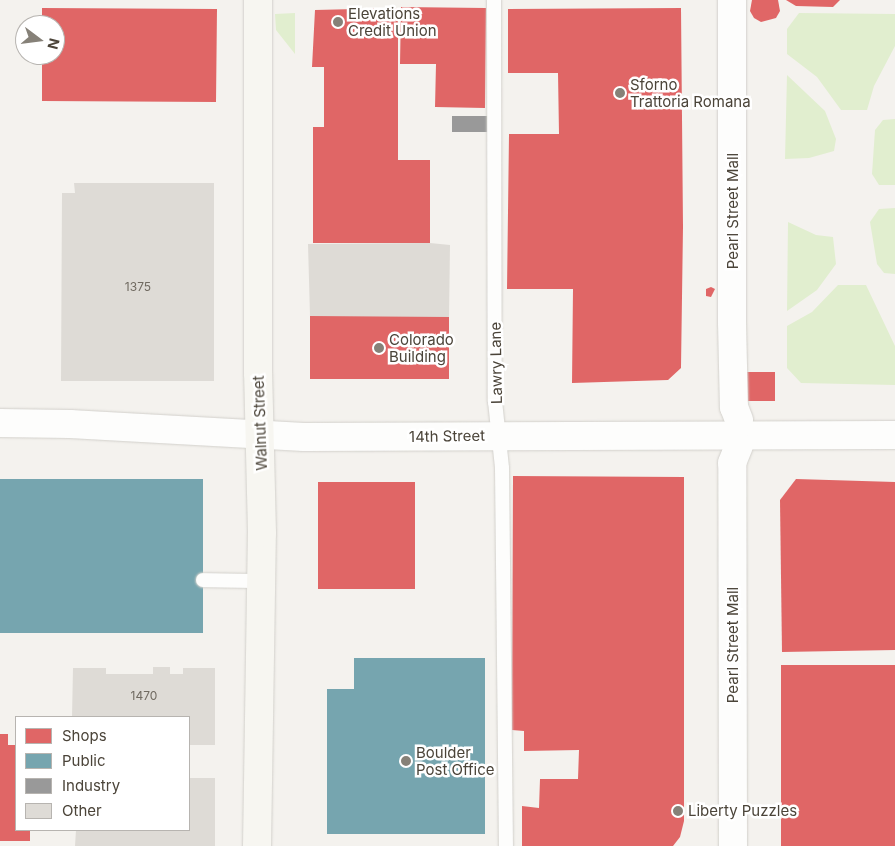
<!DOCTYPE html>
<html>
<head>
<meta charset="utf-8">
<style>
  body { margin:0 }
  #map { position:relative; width:895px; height:846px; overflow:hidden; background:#f4f2ee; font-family:Inter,sans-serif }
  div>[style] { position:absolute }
  .green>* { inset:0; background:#e1eecf }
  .shops>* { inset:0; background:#e06666; transform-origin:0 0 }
  .public>* { inset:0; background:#76a5af; transform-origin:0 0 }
  .industry>* { inset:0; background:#999; transform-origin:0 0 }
  .building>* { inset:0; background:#dedbd6 }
  .roads { filter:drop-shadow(0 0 1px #d2d0cb) drop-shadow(0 0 1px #d2d0cb) }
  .lane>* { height:14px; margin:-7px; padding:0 7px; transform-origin:7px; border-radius:7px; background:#fdfdfc }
  .street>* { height:28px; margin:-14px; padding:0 14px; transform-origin:14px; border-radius:14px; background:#fdfdfc }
  .secondary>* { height:28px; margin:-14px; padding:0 14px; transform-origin:14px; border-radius:14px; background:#f7f6f1 }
  .dots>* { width:14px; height:14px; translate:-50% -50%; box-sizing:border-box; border:2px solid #fff; border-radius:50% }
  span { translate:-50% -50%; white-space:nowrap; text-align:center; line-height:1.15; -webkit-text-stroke:5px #fff; paint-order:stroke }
  .number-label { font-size:12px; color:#706a61 }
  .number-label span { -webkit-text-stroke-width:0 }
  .poi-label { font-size:15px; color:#4b4439 }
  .left { translate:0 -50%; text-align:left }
  .street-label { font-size:15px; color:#4b4439 }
  .legend { position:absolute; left:15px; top:716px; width:175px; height:115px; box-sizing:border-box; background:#fff; border:1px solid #b7b4b0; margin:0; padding:6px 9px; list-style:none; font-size:15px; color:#4b4439 }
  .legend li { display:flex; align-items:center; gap:10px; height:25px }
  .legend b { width:25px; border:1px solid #b7b4b0 }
  .north { position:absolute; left:15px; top:15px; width:50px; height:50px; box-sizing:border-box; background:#fff; border:1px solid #b7b4b0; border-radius:50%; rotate:105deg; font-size:14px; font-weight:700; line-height:20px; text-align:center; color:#4b4439 }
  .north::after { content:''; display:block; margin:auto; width:18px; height:22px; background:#868178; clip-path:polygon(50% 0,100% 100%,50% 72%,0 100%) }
</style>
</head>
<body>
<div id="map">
  <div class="green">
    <div style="clip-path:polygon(295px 13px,295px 54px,276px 30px,275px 14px)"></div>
    <div style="clip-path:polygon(799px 13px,895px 14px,895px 46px,874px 86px,867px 110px,841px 110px,817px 77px,787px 54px,787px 29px)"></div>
    <div style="clip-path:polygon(787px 75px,825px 111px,836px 139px,834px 151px,809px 158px,785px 159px)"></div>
    <div style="clip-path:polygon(895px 119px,895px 185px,879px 185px,872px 174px,875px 130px,883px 120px)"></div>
    <div style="clip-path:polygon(895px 208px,895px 274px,884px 273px,877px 264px,870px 222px,879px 209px)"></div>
    <div style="clip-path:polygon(788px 222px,816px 235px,833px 237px,836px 264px,817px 290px,787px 311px)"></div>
    <div style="clip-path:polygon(838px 285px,866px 285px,895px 346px,895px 385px,801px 383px,787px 368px,787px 326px,812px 312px)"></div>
  </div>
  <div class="shops">
    <div style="clip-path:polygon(752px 0,778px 0,780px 11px,776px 18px,761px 22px,754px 18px,750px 11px)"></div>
    <div style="clip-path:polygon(786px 0,840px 0,833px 7px,796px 6px)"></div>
    <div style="clip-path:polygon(401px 7px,486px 8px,485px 108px,435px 107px,436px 64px,400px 64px)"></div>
    <div style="clip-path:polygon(42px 8px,217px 9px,216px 102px,42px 101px,42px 55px,55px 55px,55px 25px,42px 25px)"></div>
    <div style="clip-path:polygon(398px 8px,398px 160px,430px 160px,430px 243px,313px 243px,313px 127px,324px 127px,324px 67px,312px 67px,315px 10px)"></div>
    <div style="clip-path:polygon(681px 8px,683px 227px,681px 368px,668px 380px,572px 383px,573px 289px,507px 289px,509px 134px,559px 134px,558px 73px,508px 73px,508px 9px)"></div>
    <div style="clip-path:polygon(711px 287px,715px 289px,711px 297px,706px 296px,706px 289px)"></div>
    <div style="left:310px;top:316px;width:139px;height:63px"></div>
    <div style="left:775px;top:372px;width:29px;height:29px;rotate:90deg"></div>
    <div style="clip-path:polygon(513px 476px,684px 477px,684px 821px,680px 837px,673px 846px,522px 846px,522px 806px,539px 808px,540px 779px,578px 779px,579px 750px,524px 751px,524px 731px,512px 730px)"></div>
    <div style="clip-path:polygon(796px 479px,895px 482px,895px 650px,782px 652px,780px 500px)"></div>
    <div style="left:318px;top:482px;width:97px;height:107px"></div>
    <div style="left:781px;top:665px;width:114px;height:181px"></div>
    <div style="clip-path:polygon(0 734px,8px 734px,8px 745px,16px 745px,16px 830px,30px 830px,30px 841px,0 841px)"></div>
  </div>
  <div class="public">
    <div style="left:203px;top:479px;width:154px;height:203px;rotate:90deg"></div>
    <div style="clip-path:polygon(354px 658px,485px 658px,485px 834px,327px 834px,327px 689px,354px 689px)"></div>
  </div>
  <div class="industry">
    <div style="left:452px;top:116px;width:36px;height:16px"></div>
  </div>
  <div class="building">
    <div style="clip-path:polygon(74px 183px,214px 183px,214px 381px,61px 381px,62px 193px,75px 193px)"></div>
    <div style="clip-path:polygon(430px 243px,450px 245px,449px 317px,310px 316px,308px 244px)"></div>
    <div style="clip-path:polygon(153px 667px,170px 667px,170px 674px,183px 674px,183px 668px,215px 668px,215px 745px,189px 745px,189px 717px,72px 717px,73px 668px,106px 668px,106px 674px,153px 674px)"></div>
    <div style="clip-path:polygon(189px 778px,215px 778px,215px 846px,75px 846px,76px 830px,189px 830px)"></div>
  </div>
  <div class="roads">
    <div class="lane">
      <div style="left:494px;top:0;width:401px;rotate:89.9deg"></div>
      <div style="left:495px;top:401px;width:67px;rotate:84deg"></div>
      <div style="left:502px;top:468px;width:378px;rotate:89.4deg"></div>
      <div style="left:203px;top:580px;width:58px;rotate:1deg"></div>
    </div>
    <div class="street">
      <div style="left:732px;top:0;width:322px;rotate:90deg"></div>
      <div style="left:732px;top:322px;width:85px;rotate:88.7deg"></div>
      <div style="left:734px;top:407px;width:14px;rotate:69deg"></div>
      <div style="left:0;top:423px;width:70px;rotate:0.8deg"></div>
      <div style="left:70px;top:424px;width:234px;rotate:3.2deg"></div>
      <div style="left:304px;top:437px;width:591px;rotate:-0.19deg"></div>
      <div style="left:733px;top:846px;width:383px;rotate:-90.1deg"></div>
      <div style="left:732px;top:463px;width:18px;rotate:-68deg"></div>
    </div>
    <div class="secondary">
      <div style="left:257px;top:846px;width:313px;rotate:-89.1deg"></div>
      <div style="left:262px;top:533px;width:160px;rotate:-91.4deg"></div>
      <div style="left:258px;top:373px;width:373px;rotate:-90deg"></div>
    </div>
  </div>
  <div class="dots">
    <div style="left:338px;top:22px;background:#868178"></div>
    <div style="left:620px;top:93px;background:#868178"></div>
    <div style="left:379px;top:348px;background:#868178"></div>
    <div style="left:406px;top:761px;background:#868178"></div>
    <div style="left:678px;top:811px;background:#868178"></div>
  </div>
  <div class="number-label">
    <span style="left:138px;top:287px">1375</span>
    <span style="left:144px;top:696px">1470</span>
  </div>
  <div class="poi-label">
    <span class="left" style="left:348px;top:22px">Elevations<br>Credit Union</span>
    <span class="left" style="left:630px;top:93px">Sforno<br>Trattoria Romana</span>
    <span class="left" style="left:389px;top:348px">Colorado<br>Building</span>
    <span class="left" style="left:416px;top:761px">Boulder<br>Post Office</span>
    <span class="left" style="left:688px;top:811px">Liberty Puzzles</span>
  </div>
  <div class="street-label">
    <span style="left:733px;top:211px;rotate:-90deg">Pearl Street Mall</span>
    <span style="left:496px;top:363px;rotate:-91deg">Lawry Lane</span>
    <span style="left:260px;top:423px;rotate:-92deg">Walnut Street</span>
    <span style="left:447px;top:436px;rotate:-1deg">14th Street</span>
    <span style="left:733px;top:645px;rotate:-90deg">Pearl Street Mall</span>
  </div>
  <ul class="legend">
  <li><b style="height:14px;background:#e06666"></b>Shops</li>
  <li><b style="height:14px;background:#76a5af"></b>Public</li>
  <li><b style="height:14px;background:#999"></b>Industry</li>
  <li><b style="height:14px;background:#dedbd6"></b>Other</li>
  </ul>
  <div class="north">N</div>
</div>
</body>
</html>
